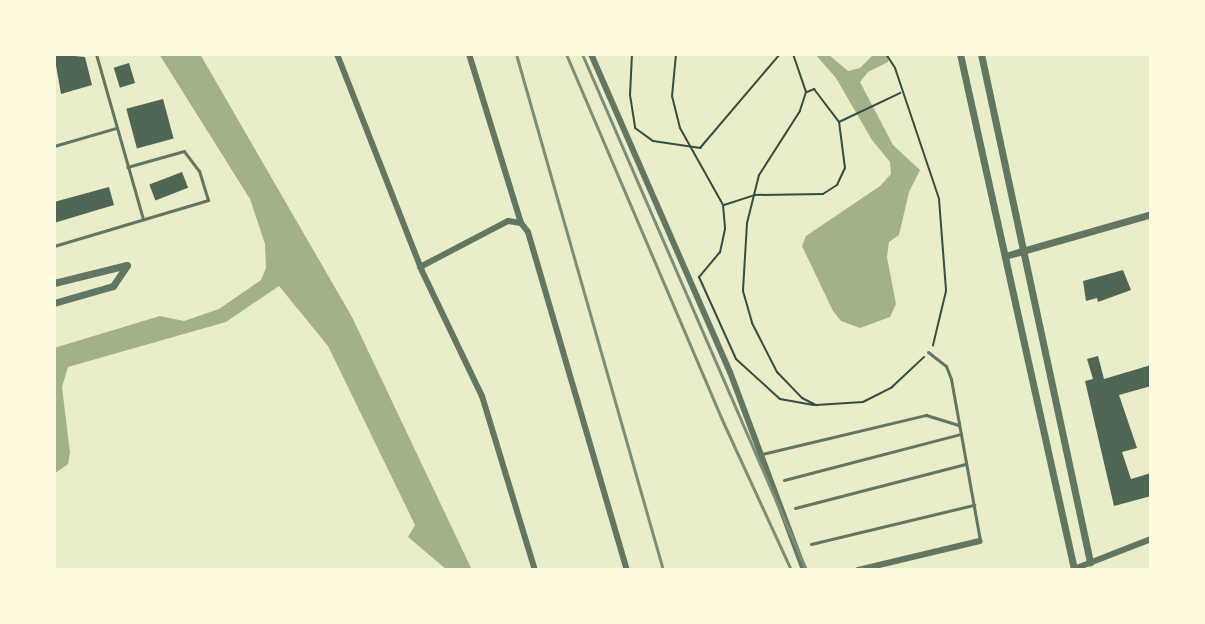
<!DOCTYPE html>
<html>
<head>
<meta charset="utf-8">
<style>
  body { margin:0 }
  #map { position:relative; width:1205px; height:624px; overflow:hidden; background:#e9edc9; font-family:Arial,sans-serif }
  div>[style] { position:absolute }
  .water>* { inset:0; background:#a3b18a }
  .building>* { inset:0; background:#4f6655; transform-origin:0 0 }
  .path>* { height:2px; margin:-1px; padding:0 1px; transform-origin:1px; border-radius:1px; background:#344e41 }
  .service>* { height:3px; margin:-1.5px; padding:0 1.5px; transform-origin:1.5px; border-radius:1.5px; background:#617663 }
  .minor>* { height:6px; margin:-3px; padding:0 3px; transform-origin:3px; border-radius:3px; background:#617663 }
  .tertiary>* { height:7px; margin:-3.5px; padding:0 3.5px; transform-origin:3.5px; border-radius:3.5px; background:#617663 }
  .rail>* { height:3px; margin:-1.5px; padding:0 1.5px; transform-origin:1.5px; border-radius:1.5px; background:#7c8e77 }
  span { translate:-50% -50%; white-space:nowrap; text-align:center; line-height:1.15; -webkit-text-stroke:6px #fefae0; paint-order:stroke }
  .frame { position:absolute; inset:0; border:56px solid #fefae0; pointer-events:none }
</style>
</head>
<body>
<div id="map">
  <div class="water">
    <div style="clip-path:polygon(159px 54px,200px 54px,352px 317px,472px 570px,447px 570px,408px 537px,415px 525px,328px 346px,279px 286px,226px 322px,68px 367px,62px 387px,70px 453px,68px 464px,54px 474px,54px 348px,160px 316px,184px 321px,219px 309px,261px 280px,266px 268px,265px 244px,250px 199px)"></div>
    <div style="clip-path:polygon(815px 54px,828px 54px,848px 71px,860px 68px,874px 54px,890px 54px,888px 62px,868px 72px,860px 82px,893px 145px,920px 170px,909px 192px,899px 235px,889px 242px,887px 257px,896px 304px,890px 317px,860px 328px,841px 321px,833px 311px,802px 246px,806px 236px,880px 186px,891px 174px,890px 162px,872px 140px,836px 78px)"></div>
  </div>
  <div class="building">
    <div style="clip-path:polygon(54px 54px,85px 57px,92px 85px,61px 94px)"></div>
    <div style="left:129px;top:63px;width:21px;height:16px;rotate:73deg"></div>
    <div style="left:163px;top:99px;width:41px;height:38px;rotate:75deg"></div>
    <div style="left:182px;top:172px;width:17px;height:35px;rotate:69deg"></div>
    <div style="clip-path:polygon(109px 187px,114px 205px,54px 223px,54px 202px)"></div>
    <div style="clip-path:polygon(1123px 270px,1131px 290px,1098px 302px,1097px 298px,1086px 301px,1083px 281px)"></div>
    <div style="clip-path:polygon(1098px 356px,1104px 379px,1151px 365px,1151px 386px,1119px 395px,1137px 448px,1122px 452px,1131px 479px,1151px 473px,1151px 496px,1114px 506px,1085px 381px,1093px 379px,1087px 359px)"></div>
  </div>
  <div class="path">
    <div style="left:632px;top:54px;width:41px;rotate:92.8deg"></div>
    <div style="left:630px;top:95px;width:33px;rotate:81deg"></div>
    <div style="left:635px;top:128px;width:22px;rotate:36deg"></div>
    <div style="left:653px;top:141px;width:48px;rotate:8.5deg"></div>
    <div style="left:700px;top:148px;width:123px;rotate:-49.6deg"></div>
    <div style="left:676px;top:54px;width:42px;rotate:95.4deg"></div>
    <div style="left:672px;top:96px;width:33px;rotate:76deg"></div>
    <div style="left:680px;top:128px;width:88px;rotate:60.8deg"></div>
    <div style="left:723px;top:205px;width:24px;rotate:85deg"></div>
    <div style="left:725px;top:229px;width:24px;rotate:102deg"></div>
    <div style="left:720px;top:252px;width:33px;rotate:130deg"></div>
    <div style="left:699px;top:277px;width:90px;rotate:65.7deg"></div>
    <div style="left:736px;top:359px;width:59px;rotate:42.3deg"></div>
    <div style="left:780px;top:399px;width:34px;rotate:10deg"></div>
    <div style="left:793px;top:54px;width:40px;rotate:71.1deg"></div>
    <div style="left:806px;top:92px;width:20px;rotate:108deg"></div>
    <div style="left:800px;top:111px;width:76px;rotate:122.6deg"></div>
    <div style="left:759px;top:175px;width:49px;rotate:104deg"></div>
    <div style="left:747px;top:223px;width:68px;rotate:93.4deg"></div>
    <div style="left:743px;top:291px;width:33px;rotate:74deg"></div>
    <div style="left:752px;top:323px;width:55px;rotate:63deg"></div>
    <div style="left:777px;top:372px;width:36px;rotate:46deg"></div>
    <div style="left:802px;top:398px;width:16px;rotate:27deg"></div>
    <div style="left:816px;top:405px;width:47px;rotate:-3.7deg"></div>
    <div style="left:863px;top:402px;width:33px;rotate:-27deg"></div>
    <div style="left:892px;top:387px;width:44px;rotate:-43.2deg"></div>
    <div style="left:886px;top:54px;width:17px;rotate:57deg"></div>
    <div style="left:895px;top:68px;width:138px;rotate:71.4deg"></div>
    <div style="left:939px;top:199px;width:92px;rotate:85.6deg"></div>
    <div style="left:946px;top:291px;width:56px;rotate:103.5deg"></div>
    <div style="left:807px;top:92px;width:8px;rotate:-23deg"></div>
    <div style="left:814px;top:89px;width:41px;rotate:52.9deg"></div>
    <div style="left:724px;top:205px;width:32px;rotate:-18deg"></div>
    <div style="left:754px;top:195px;width:69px;rotate:-0.8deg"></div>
    <div style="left:823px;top:194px;width:17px;rotate:-33deg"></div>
    <div style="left:837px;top:185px;width:19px;rotate:-65deg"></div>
    <div style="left:845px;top:168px;width:46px;rotate:-97.4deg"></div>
    <div style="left:839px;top:122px;width:68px;rotate:-25.4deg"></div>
  </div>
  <div class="service">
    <div style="left:96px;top:54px;width:172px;rotate:74.1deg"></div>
    <div style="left:54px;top:146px;width:65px;rotate:-16.2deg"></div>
    <div style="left:54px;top:246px;width:161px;rotate:-16.6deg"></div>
    <div style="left:208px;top:200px;width:30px;rotate:-107deg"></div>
    <div style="left:199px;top:171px;width:25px;rotate:-127deg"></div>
    <div style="left:184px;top:151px;width:59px;rotate:164.3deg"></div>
    <div style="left:928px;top:352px;width:23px;rotate:38deg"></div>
    <div style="left:946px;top:366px;width:14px;rotate:69deg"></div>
    <div style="left:951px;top:379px;width:164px;rotate:79.8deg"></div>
    <div style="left:762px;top:454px;width:169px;rotate:-13.4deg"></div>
    <div style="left:926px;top:415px;width:34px;rotate:17deg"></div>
    <div style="left:784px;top:480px;width:183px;rotate:-14.6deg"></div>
    <div style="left:795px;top:508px;width:176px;rotate:-14.5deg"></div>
    <div style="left:811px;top:544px;width:168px;rotate:-13.5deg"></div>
  </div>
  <div class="minor">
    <div style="left:337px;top:54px;width:233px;rotate:68.6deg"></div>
    <div style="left:422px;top:271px;width:139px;rotate:64.4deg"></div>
    <div style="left:482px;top:396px;width:182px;rotate:73.1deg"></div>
    <div style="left:469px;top:54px;width:177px;rotate:72.9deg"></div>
    <div style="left:591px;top:54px;width:347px;rotate:66.4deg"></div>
    <div style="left:730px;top:372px;width:211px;rotate:69.5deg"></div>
    <div style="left:420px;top:267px;width:99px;rotate:-27.6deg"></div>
    <div style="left:508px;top:221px;width:13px;rotate:9deg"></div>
    <div style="left:521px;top:223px;width:11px;rotate:52deg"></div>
    <div style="left:528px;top:232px;width:352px;rotate:73.7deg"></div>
    <div style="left:1074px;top:569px;width:83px;rotate:-21.3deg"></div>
    <div style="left:858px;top:570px;width:125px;rotate:-13.4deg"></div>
  </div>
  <div class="tertiary">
    <div style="left:960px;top:54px;width:527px;rotate:77.52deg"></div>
    <div style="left:981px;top:54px;width:520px;rotate:77.89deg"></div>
    <div style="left:1005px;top:256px;width:152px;rotate:-16deg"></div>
    <div style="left:54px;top:283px;width:75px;rotate:-13.9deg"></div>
    <div style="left:54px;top:303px;width:61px;rotate:-16.1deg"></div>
    <div style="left:113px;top:286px;width:25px;rotate:-56deg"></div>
  </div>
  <div class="rail">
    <div style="left:516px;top:54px;width:537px;rotate:74.1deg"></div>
    <div style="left:566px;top:54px;width:400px;rotate:66.9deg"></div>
    <div style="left:723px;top:422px;width:163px;rotate:65.3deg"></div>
    <div style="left:582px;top:54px;width:563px;rotate:66.53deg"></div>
  </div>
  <div class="frame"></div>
</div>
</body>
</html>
